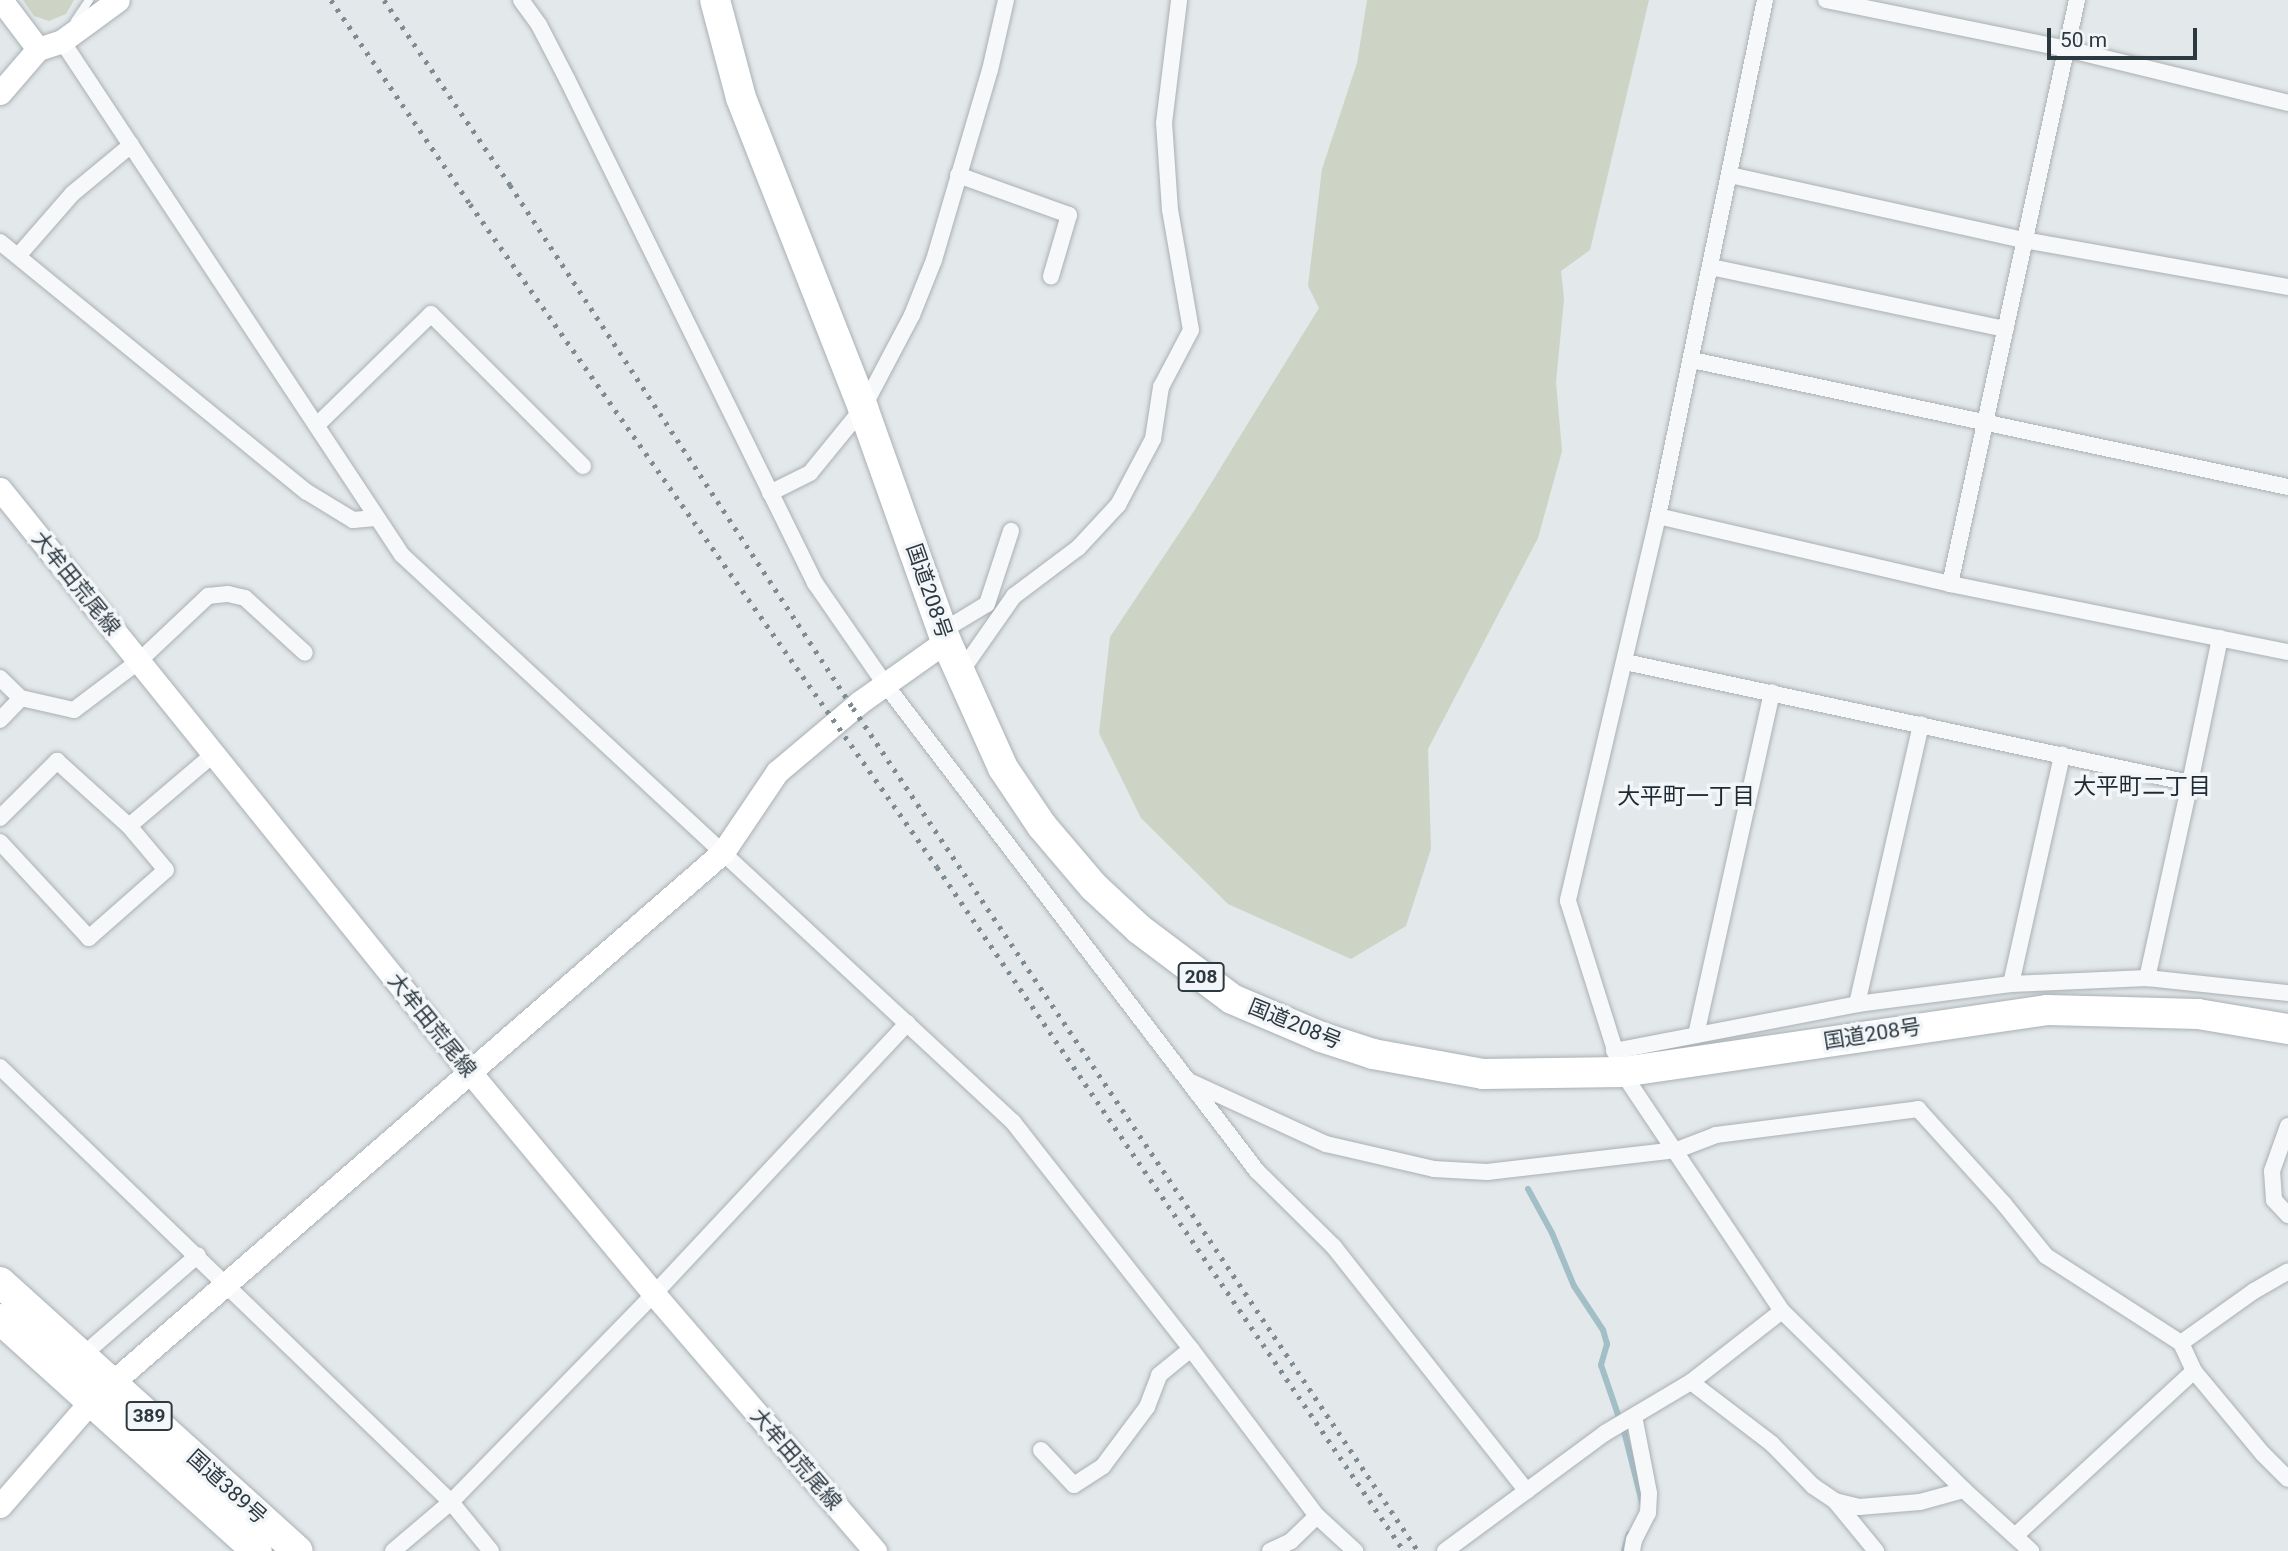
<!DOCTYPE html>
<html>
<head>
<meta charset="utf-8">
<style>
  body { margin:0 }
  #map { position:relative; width:2288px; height:1551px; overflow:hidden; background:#e3e8ea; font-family:Roboto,"Noto Sans JP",sans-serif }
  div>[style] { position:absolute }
  .green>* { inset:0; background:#cdd3c5 }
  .stream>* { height:6px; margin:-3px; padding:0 3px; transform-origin:3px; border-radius:3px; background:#a2bec7 }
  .roads { filter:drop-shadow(0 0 2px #a9b0b4) drop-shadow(0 0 2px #a9b0b4) }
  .lane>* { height:8px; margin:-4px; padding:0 4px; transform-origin:4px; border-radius:4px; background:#f6f8f9 }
  .street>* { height:16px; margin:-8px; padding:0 8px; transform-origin:8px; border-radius:8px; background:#f6f8f9 }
  .secondary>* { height:23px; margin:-11.5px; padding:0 11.5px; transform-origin:11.5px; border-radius:11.5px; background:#fff }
  .highway>* { height:30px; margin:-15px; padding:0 15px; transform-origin:15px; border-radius:15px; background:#fff }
  .rail>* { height:5px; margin-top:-2.5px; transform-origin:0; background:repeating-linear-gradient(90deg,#7e8b92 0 3.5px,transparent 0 10.5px) }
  span { translate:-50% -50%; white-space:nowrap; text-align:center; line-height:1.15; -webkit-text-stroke:7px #f3f6f8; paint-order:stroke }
  .shield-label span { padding:2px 5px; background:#f3f6f8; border:2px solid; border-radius:5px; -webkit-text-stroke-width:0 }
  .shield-label { font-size:19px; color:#2d3941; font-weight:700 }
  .street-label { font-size:21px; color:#2d3941 }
  .neighbourhood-label { font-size:23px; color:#1f2a32 }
  .scale { position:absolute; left:2047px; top:28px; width:150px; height:32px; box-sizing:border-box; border:4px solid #2d3941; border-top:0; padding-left:9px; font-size:21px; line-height:24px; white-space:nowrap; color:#2d3941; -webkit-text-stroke:5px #f3f6f8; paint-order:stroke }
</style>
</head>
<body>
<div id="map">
  <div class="green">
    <div style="clip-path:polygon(23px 0,74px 0,66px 14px,49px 21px,34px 16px)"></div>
    <div style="clip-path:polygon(1367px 0,1649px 0,1590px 250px,1561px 271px,1564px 299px,1556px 382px,1562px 451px,1538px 538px,1428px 749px,1431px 849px,1406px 926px,1351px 959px,1228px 904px,1141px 818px,1099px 733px,1110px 637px,1194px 511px,1319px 308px,1308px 286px,1322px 169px,1357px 63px)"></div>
  </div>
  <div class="stream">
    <div style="left:1528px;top:1189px;width:50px;rotate:61.4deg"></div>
    <div style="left:1552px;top:1233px;width:57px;rotate:67.5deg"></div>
    <div style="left:1574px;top:1286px;width:53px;rotate:56.6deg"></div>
    <div style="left:1603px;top:1330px;width:15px;rotate:74deg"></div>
    <div style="left:1607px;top:1344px;width:22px;rotate:106deg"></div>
    <div style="left:1601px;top:1365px;width:74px;rotate:71.1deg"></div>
    <div style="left:1625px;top:1435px;width:73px;rotate:75.8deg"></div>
    <div style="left:1624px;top:1551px;width:18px;rotate:-74deg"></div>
  </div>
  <div class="roads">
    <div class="lane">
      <div style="left:75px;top:21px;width:25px;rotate:-56deg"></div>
    </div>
    <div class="street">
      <div style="left:521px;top:0;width:31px;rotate:54deg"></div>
      <div style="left:539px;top:25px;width:61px;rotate:62.6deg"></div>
      <div style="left:567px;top:79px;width:562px;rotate:63.8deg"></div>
      <div style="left:815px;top:583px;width:123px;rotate:55.3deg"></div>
      <div style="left:885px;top:684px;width:613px;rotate:52.63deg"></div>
      <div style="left:1257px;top:1171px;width:108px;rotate:44.6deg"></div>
      <div style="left:1334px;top:1247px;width:311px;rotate:51.7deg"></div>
      <div style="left:1765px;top:0;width:527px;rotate:101.72deg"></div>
      <div style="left:1658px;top:516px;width:395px;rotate:103.2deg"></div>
      <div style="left:1568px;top:901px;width:179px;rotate:72.5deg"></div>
      <div style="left:1622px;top:1072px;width:288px;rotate:56.2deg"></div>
      <div style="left:1782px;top:1311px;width:255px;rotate:44.5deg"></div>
      <div style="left:1964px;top:1490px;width:91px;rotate:42.3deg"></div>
      <div style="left:1826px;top:0;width:246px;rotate:11.5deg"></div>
      <div style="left:2067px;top:49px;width:228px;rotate:13.7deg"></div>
      <div style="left:62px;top:41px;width:616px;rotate:56.52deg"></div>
      <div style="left:402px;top:555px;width:834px;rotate:42.86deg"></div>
      <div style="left:1013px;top:1122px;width:288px;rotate:51.9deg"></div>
      <div style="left:1191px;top:1349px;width:209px;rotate:53deg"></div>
      <div style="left:1317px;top:1516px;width:52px;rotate:42.6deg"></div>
      <div style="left:958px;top:175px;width:118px;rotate:19.8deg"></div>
      <div style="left:1069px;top:215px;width:64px;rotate:106.4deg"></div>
      <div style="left:1730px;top:175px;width:301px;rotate:12.5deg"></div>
      <div style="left:2024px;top:240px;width:268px;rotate:10.1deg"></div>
      <div style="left:0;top:242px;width:396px;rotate:39.2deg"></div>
      <div style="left:307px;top:492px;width:54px;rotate:31.3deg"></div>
      <div style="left:353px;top:520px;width:23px;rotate:-5deg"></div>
      <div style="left:18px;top:256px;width:82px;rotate:-48.9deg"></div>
      <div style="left:72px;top:194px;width:77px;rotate:-39.7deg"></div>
      <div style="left:1711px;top:267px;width:301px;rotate:11.9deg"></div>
      <div style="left:1692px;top:360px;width:609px;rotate:12.03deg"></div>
      <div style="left:317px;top:425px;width:159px;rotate:-44.2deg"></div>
      <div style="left:431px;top:314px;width:215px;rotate:45deg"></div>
      <div style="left:770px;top:493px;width:45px;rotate:-26.6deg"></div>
      <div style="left:810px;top:473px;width:84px;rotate:-50.8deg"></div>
      <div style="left:863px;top:408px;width:105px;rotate:-62.2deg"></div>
      <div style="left:912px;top:315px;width:59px;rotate:-68.2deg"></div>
      <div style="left:934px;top:260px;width:198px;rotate:-73.6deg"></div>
      <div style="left:990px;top:70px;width:72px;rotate:-77.1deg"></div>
      <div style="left:1658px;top:516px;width:300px;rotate:13.1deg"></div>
      <div style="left:1950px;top:584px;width:345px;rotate:11.4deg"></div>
      <div style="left:1950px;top:584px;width:598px;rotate:-77.73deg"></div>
      <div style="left:944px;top:630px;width:50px;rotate:-31.2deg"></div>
      <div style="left:987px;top:604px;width:77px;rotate:-71.8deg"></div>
      <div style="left:1625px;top:662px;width:578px;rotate:12.09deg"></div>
      <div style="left:2190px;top:783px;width:200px;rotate:102.4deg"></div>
      <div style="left:960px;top:673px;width:94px;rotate:-55deg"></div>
      <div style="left:1014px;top:596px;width:80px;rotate:-36.9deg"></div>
      <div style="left:1078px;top:548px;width:59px;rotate:-47.1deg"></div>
      <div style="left:1118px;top:505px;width:75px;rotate:-62.1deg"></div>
      <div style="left:1153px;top:439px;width:53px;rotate:-81.3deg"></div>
      <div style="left:1161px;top:387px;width:64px;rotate:-62.2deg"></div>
      <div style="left:1191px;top:330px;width:122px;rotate:-99.9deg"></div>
      <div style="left:1170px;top:210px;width:87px;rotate:-93.9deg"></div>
      <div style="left:1164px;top:123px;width:124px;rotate:-83deg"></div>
      <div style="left:0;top:678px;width:29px;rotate:44deg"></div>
      <div style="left:21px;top:698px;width:54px;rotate:12.8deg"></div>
      <div style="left:74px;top:710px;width:81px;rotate:-37deg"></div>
      <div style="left:139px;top:661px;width:95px;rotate:-43.3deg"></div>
      <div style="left:208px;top:596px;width:20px;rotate:-6deg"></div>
      <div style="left:228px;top:594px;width:17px;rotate:13deg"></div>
      <div style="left:245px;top:598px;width:81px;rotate:42.5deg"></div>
      <div style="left:0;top:720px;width:30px;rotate:-46deg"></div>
      <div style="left:2190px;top:783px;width:148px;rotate:-78.3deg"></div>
      <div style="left:0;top:818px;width:81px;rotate:-45deg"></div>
      <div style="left:57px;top:761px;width:97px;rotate:42.1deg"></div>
      <div style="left:129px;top:826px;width:57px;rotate:49.9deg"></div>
      <div style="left:166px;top:870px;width:103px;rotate:138.6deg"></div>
      <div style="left:89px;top:938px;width:131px;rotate:-132.8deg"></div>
      <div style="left:129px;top:826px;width:111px;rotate:-40.3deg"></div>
      <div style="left:2011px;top:984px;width:235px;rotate:-77.4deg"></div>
      <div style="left:1857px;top:1004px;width:287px;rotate:-77.1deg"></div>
      <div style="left:1696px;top:1035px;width:351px;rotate:-77.5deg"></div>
      <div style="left:1614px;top:1051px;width:248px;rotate:-10.9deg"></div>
      <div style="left:1857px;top:1004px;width:155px;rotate:-7.4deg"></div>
      <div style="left:2011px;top:984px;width:136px;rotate:-2.5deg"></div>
      <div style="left:2147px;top:978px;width:142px;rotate:6.1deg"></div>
      <div style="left:0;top:1067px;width:627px;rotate:43.97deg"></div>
      <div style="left:451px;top:1502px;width:63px;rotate:50.8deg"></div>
      <div style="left:1191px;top:1082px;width:149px;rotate:24.7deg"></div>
      <div style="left:1326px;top:1144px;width:111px;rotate:13deg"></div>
      <div style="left:1434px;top:1169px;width:53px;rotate:3.2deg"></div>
      <div style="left:1487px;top:1172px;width:191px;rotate:-6.6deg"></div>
      <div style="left:1677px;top:1150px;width:42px;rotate:-21deg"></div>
      <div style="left:1716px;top:1135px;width:204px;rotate:-7.3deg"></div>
      <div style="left:1918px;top:1109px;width:128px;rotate:47.8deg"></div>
      <div style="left:2004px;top:1204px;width:67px;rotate:51.1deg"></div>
      <div style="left:2046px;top:1256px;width:161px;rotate:32.8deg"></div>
      <div style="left:2181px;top:1343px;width:31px;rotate:65deg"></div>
      <div style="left:2194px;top:1371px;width:108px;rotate:50.3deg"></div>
      <div style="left:2263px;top:1454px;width:35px;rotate:45deg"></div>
      <div style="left:2288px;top:1126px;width:48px;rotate:109.6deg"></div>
      <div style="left:2272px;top:1171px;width:29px;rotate:86deg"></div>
      <div style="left:2274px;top:1200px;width:21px;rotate:47deg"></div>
      <div style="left:2181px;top:1343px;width:90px;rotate:-35.5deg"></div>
      <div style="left:2254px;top:1291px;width:39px;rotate:-30deg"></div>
      <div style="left:83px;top:1355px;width:152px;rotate:-41deg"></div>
      <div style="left:1691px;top:1382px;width:102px;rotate:37.4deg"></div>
      <div style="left:1772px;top:1444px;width:59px;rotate:45.7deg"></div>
      <div style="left:1813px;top:1486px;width:27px;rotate:34deg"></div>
      <div style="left:1835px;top:1501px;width:25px;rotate:14deg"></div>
      <div style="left:1859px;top:1507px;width:61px;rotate:-4.7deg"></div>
      <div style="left:1920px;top:1502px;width:46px;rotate:-15.3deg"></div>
      <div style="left:1041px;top:1450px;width:48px;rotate:46.7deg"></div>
      <div style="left:1074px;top:1485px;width:35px;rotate:-33deg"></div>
      <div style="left:1103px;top:1466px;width:74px;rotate:-53.3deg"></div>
      <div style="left:1147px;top:1407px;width:34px;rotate:-69deg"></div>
      <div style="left:1159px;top:1375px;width:41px;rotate:-39.1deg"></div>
      <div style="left:1835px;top:1501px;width:65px;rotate:50.6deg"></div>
      <div style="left:2015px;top:1536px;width:243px;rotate:-42.7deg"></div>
      <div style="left:393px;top:1551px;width:76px;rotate:-40.2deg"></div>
      <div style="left:451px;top:1502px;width:291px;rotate:-45.7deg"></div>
      <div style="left:654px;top:1294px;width:371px;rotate:-46.9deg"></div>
      <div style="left:1270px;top:1551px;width:23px;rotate:-25deg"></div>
      <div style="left:1291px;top:1541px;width:36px;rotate:-44deg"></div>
      <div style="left:1445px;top:1551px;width:199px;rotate:-36.4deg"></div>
      <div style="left:1605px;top:1433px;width:100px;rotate:-30.7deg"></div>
      <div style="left:1691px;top:1382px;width:115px;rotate:-38deg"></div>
      <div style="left:1632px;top:1551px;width:11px;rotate:-80deg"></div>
      <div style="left:1634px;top:1540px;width:30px;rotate:-63deg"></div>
      <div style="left:1648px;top:1513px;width:20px;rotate:-87deg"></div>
      <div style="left:1649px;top:1493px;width:78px;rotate:-101deg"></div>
    </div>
    <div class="secondary">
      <div style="left:1px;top:0;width:61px;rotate:52.9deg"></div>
      <div style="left:0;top:93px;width:58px;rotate:-49.2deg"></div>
      <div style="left:38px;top:49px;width:25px;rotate:-18deg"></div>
      <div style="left:62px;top:41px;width:69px;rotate:-36.2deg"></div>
      <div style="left:0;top:489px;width:747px;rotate:51.14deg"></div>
      <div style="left:469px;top:1071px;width:290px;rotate:50.3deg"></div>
      <div style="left:654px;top:1294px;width:339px;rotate:49.3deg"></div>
      <div style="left:0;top:1506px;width:139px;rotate:-49.1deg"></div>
      <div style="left:91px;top:1401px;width:837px;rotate:-40.98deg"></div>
      <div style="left:723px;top:852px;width:97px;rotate:-56deg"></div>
      <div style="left:777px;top:772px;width:109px;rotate:-40.1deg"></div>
      <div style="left:860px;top:702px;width:105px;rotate:-35.3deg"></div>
    </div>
    <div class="highway">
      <div style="left:715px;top:0;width:101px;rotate:75.1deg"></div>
      <div style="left:741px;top:98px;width:333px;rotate:68.5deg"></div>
      <div style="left:863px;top:408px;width:247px;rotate:70.4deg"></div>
      <div style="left:946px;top:641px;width:139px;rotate:65.8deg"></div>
      <div style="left:1003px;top:768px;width:70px;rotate:56.1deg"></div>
      <div style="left:1042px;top:826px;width:80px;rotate:49.6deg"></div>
      <div style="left:1094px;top:887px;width:62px;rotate:43deg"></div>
      <div style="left:1139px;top:929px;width:116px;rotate:37deg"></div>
      <div style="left:1232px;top:999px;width:97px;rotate:23.1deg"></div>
      <div style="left:1321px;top:1037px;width:55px;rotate:18.1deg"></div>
      <div style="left:1373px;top:1054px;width:112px;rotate:10.3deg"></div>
      <div style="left:1483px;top:1074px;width:139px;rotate:-0.8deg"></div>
      <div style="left:1622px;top:1072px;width:429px;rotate:-8.3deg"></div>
      <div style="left:2047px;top:1010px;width:151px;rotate:1.5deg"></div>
      <div style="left:2198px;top:1014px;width:91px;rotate:9.5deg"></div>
      <div style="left:0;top:1282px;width:401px;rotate:42.1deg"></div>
      <div style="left:0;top:1319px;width:346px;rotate:42.1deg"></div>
    </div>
  </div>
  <div class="rail">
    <div style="left:331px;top:0;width:247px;rotate:55.7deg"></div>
    <div style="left:470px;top:204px;width:811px;rotate:54.84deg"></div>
    <div style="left:937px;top:867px;width:828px;rotate:55.68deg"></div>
    <div style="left:384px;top:0;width:224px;rotate:55.7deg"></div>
    <div style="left:510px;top:185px;width:625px;rotate:56.74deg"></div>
    <div style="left:853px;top:708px;width:1015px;rotate:56.17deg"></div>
  </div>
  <div class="shield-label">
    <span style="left:1201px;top:977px">208</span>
    <span style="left:149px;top:1416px">389</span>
  </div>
  <div class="street-label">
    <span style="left:76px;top:583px;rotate:51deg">大牟田荒尾線</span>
    <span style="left:929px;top:591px;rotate:71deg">国道208号</span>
    <span style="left:1295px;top:1024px;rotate:22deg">国道208号</span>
    <span style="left:432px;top:1025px;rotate:51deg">大牟田荒尾線</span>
    <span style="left:1872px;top:1034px;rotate:-9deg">国道208号</span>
    <span style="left:796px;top:1459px;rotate:49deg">大牟田荒尾線</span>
    <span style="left:227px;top:1487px;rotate:42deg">国道389号</span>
  </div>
  <div class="neighbourhood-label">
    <span style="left:2142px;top:787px">大平町二丁目</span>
    <span style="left:1686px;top:797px">大平町一丁目</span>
  </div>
  <div class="scale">50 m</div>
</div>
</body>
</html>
